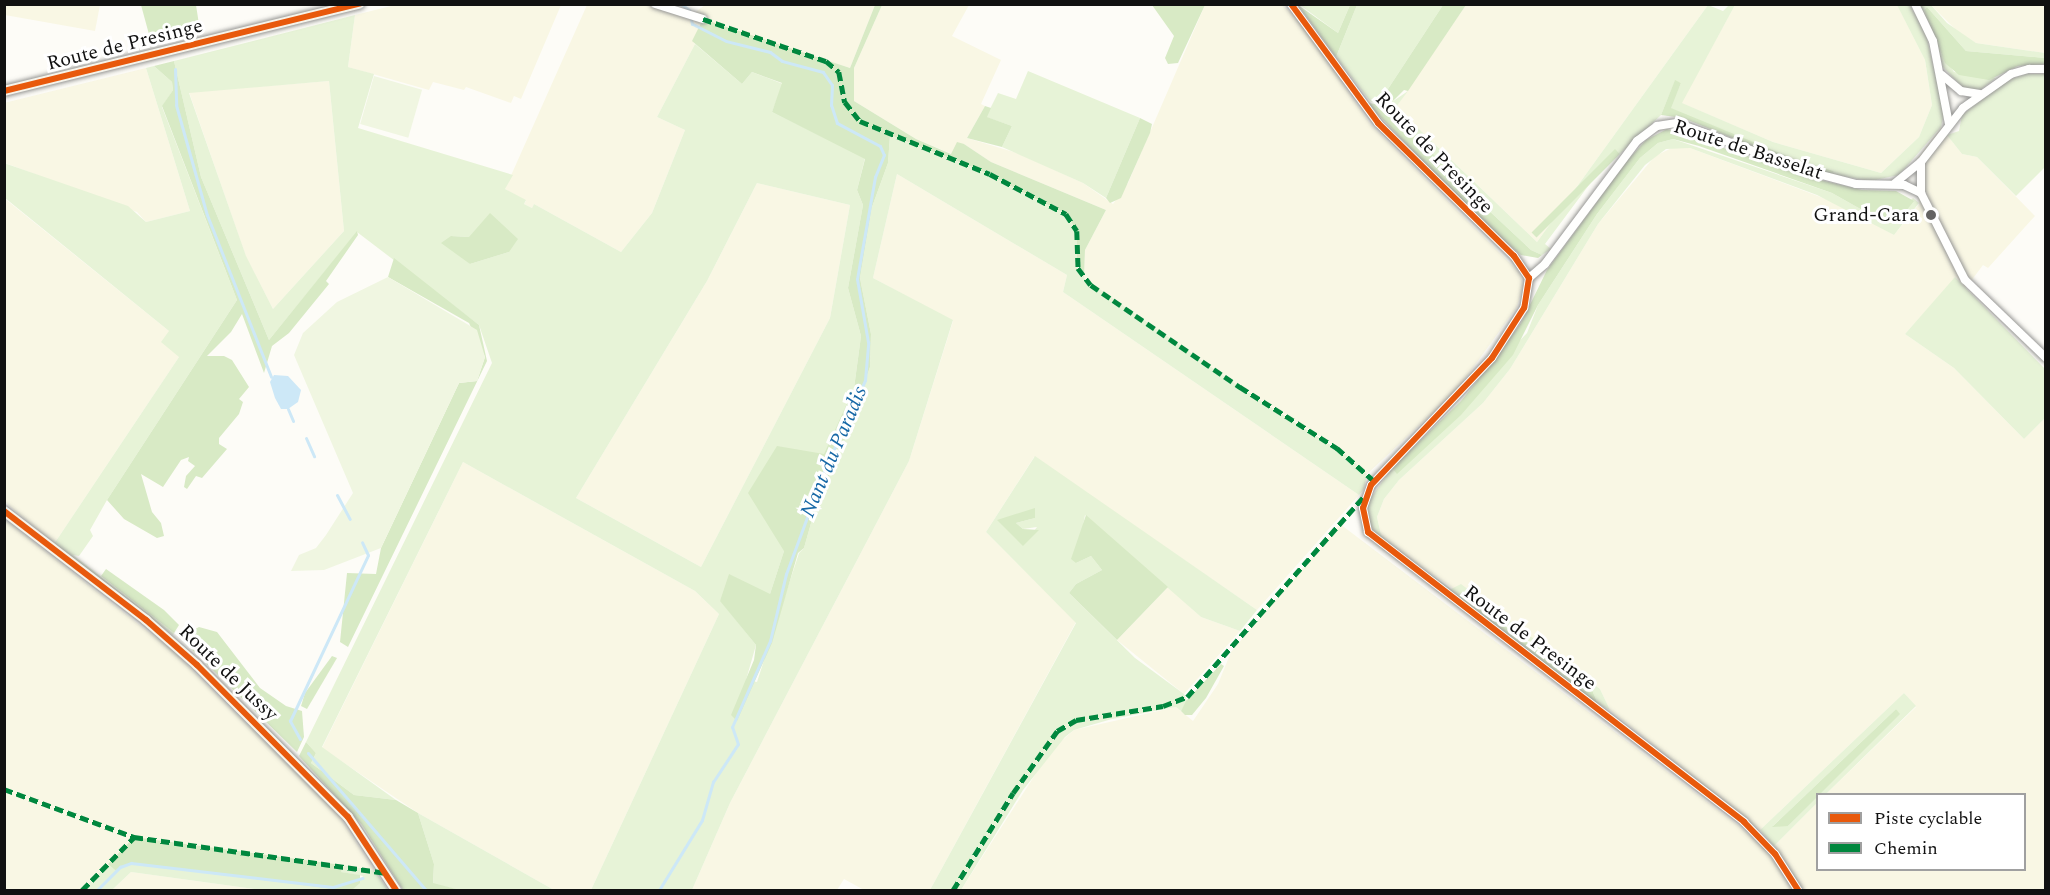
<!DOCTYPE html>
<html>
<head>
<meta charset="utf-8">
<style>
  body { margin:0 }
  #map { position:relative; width:2050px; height:895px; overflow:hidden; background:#fdfcf7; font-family:Spectral,serif }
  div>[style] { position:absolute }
  .farmland>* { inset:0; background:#f9f7e4 }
  .green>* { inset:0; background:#e7f3d7 }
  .forest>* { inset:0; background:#d8eac5; transform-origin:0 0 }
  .pitch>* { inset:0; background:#f0f6e1; transform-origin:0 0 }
  .water>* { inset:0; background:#cde8f7 }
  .stream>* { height:3px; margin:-1.5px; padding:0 1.5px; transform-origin:1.5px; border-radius:1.5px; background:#cde8f7 }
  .roads { filter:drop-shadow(0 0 2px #979795) drop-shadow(0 0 2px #979795) }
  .street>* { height:8px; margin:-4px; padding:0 4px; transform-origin:4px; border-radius:4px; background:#fffffe }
  .secondary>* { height:10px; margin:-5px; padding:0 5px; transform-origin:5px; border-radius:5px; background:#f6f4eb }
  .quiet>* { height:4.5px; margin-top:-2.25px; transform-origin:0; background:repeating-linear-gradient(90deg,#00873e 0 9px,transparent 0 13.5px) }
  .cycleway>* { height:6px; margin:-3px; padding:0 3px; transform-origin:3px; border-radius:3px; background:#e8590c }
  .dots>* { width:16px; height:16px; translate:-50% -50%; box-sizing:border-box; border:3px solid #fff; border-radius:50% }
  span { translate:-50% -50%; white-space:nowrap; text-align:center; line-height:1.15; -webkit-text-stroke:6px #fff; paint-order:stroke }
  .street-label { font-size:20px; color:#111 }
  .poi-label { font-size:20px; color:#111 }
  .right { translate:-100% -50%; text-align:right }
  .water-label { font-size:21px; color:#1768a6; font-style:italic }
  .frame { position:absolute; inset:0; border:6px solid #111; pointer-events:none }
  .legend { position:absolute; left:1816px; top:793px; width:210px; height:78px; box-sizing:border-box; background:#fff; border:2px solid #a0a0a0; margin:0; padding:8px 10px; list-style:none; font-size:18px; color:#111 }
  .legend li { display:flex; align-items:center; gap:12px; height:30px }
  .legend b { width:30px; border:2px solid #a0a0a0 }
</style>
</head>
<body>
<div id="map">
  <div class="farmland">
    <div style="clip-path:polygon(1897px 4px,1925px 60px,1932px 105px,1919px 137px,1881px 173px,1773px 142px,1681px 103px,1735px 5px)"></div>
    <div style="clip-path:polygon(4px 5px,5px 4px,100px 5px,95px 31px,5px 15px)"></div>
    <div style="clip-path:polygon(395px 5px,561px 5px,521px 99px,514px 96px,511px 103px,466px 87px,464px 90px,433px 82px,429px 90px,348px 67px,355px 15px)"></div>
    <div style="clip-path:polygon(587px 5px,671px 5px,694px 13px,705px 5px,875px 5px,850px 68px,816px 57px,692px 40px,695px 44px,657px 117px,685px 130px,652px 213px,621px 252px,534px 204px,532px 208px,524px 204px,526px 201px,505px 189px)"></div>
    <div style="clip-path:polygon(882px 5px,969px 5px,952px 36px,1001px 60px,981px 104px,985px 106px,967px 138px,1017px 153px,1083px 183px,1113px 204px,1128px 183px,1205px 5px,1283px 5px,1301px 24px,1371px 125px,1519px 272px,1523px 285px,1517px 307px,1456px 391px,1367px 474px,1338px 448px,1240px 387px,1084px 278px,1085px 250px,1106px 210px,991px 162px,964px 144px,952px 154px,916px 139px,854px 101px,854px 68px)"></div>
    <div style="clip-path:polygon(1466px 5px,1708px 5px,1537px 242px,1396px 107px)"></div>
    <div style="clip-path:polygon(1931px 5px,2045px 5px,2045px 53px,1976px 43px,1959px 33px)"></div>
    <div style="clip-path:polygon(146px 68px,190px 211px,146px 222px,137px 212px,5px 163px,4px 103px)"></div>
    <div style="clip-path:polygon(329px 81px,344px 231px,273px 309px,246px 257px,189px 92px)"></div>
    <div style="clip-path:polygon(1941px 127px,1962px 154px,1977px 157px,2035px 216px,1988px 268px,1983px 265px,1965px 289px,1956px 277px,1905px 334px,1954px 368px,2024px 439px,2045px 418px,2045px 890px,1802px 890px,1774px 846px,1817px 803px,1818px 870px,2024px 870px,2024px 794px,1826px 794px,1916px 707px,1904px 693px,1760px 830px,1610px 710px,1600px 689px,1397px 550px,1381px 535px,1377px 517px,1384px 499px,1399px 480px,1483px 403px,1510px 369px,1598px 224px,1655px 156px,1674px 147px,1690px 148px,1839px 204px,1894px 235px,1919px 204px,1916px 160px)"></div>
    <div style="clip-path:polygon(897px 174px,1067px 275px,1063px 292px,1359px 495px,1257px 610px,1034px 457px,986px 532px,1076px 622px,930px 890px,864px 890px,844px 879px,837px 890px,692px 890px,730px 803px,909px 461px,953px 321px,873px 278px)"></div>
    <div style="clip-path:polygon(757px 183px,850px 205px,830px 318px,701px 567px,576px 498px,707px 281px)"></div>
    <div style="clip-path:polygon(4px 198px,169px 331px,179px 357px,54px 544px,5px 502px)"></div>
    <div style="clip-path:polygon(463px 462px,695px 591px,719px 614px,591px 890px,554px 890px,418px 813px,322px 748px)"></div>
    <div style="clip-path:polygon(4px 519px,173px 651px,339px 816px,375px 871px,134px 837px,82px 890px,5px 890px)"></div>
    <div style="clip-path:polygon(1340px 524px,1739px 826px,1766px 850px,1793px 890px,961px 890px,1051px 750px,1074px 730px,1176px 707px,1193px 721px,1218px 684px,1231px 652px)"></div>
    <div style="clip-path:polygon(1168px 587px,1201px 617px,1240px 631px,1184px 694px,1117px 640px)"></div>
    <div style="clip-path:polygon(131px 872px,262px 890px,112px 890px)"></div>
  </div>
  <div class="green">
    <div style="clip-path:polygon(1909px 4px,1926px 34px,1944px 114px,1941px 127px,1899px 175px,1870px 181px,1832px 174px,1834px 171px,1797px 160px,1702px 122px,1670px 108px,1681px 83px,1675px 81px,1661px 115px,1620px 154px,1615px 150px,1545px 244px,1551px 249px,1542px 255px,1531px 250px,1454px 178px,1399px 114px,1370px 101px,1336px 57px,1357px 5px,1443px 5px,1386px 92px,1389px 104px,1408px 91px,1396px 107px,1537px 242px,1708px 5px,1723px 11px,1729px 5px,1735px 5px,1682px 103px,1773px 142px,1881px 173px,1919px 137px,1932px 105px,1925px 60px,1897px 5px)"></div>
    <div style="clip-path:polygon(1300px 5px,1350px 5px,1338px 33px)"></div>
    <div style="clip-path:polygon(1918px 5px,1931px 5px,1947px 23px,1976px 43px,2045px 53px,2045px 58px,1966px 51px,1927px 7px,1924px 10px,1937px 36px,1941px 53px,1954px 72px,1996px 78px,1980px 90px,1964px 89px,1943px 67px,1932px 27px)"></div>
    <div style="clip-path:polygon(evenodd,355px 15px,348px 67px,374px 74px,358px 128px,513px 175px,505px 189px,526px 200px,524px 204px,532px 208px,534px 204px,621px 252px,652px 213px,685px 130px,657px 117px,695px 44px,742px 84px,752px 72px,783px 84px,772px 112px,865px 158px,857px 190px,863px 205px,848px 288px,861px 336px,854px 388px,784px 551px,770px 594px,720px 600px,756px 645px,746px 680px,757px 682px,799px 553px,804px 548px,815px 509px,846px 437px,870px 367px,871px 334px,860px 278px,872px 207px,888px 163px,890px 135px,990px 174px,1066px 214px,1077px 231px,1078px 268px,1084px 278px,1240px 387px,1348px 456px,1367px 474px,1364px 489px,1359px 495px,1063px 292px,1067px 275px,897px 174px,873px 278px,953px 320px,909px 461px,730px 803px,692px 890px,591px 890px,719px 614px,695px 591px,463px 462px,322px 747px,396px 800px,354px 795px,311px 763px,316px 753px,306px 742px,492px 363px,479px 325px,357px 232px,269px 340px,201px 177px,174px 61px,355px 15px,329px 81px,344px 231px,273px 309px,246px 256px,189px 93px,329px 81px,355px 15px,757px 183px,850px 205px,830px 318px,701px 567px,576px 498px,707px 281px,757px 183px,355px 15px,451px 236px,469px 237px,509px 252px,470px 264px,451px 236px)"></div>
    <div style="clip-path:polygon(154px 66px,172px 82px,173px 90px,162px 107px,237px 300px,107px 500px,90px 530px,93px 536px,79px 556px,73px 555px,174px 633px,173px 635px,54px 544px,179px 357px,161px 342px,169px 331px,5px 198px,4px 163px,128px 206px,146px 222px,190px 211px,146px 68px)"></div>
    <div style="clip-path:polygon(1028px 71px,1140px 118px,1106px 198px,1083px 183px,1002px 147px,1012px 126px,986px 117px,998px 93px,1016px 99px)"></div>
    <div style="clip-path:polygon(2026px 74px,2045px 74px,2045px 167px,2016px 196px,1977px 157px,1962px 154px,1947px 135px,1959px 131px,1962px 115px,2006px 81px)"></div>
    <div style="clip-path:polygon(1673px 139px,1832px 193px,1887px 224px,1913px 198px,1919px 203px,1894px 235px,1817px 195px,1690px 148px,1666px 149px,1645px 165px,1598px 224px,1510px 369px,1483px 403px,1399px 480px,1384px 499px,1377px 517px,1381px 535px,1397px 550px,1451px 589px,1461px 584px,1600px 689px,1610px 710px,1598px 704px,1592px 690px,1470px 596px,1463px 595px,1458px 600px,1378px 537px,1369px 523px,1368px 502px,1392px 468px,1397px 473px,1527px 333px,1538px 305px,1597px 214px,1640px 158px,1658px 143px)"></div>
    <div style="clip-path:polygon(1955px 277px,2045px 369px,2045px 418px,2024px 439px,1954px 368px,1905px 334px)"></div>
    <div style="clip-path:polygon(evenodd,1035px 456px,1257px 610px,1240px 631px,1201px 617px,1085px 515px,1076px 563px,1091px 556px,1102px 570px,1076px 584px,1069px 593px,1135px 658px,1184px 694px,1187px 701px,1181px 711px,1176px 707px,1112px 719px,1074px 730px,1065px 737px,1023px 790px,961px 890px,930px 890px,1076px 623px,986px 532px,1035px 456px,1035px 518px,1016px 523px,1023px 529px,1037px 527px,1023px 545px,998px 520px,1035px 518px)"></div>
    <div style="clip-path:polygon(1904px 693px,1916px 706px,1826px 794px,1819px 794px,1899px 714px,1896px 709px,1773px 826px,1788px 826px,1817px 796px,1817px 803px,1774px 846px,1760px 830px)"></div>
    <div style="clip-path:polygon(418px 813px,554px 890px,460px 890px,433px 884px,434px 864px)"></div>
    <div style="clip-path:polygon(131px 863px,333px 887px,341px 890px,262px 890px,131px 872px,112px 890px,82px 890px,108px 864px,116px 871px)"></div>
    <div style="clip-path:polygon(342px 865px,375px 871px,388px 890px,352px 890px,363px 876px,340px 872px)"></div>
  </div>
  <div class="forest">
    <div style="clip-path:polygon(141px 5px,196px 5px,200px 31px,156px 42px,150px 38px)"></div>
    <div style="clip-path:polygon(875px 5px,882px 5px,854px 68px,854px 101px,916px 139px,951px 154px,957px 142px,964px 144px,991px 162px,1106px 210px,1085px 250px,1084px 278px,1077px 262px,1077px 231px,1066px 214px,980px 170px,890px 135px,888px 163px,872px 207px,860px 278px,871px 334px,870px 367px,846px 437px,815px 509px,804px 548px,798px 553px,772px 643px,737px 721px,731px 715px,754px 660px,756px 645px,720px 601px,729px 574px,770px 594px,784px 551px,748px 493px,777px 446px,824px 454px,854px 388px,861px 336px,848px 288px,863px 205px,857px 190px,865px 159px,772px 112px,782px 83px,752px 72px,742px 84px,692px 41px,703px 19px,850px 68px)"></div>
    <div style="clip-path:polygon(1152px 5px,1205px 5px,1178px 63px,1168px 64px,1165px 58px,1174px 36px)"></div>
    <div style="clip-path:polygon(1298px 5px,1338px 33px,1350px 5px,1357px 5px,1336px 57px)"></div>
    <div style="clip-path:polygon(1443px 5px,1466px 5px,1408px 91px,1404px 90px,1386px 108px,1399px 114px,1454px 178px,1531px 250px,1542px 255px,1538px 258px,1521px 255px,1481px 221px,1367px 103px,1385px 105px,1386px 92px)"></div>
    <div style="clip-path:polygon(1927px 7px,1966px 51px,2045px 58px,2045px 64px,2018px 66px,1989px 80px,1959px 75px,1945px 63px,1924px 10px)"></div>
    <div style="clip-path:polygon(174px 61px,201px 177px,269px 340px,357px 231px,358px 235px,326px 281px,329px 284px,289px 333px,272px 346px,264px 373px,242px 314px,231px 332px,207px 356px,224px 356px,232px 360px,249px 387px,239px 399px,243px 402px,239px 414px,219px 438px,219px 444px,227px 449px,202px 478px,196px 476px,187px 489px,184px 487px,186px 476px,195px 466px,188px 461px,189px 457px,181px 460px,163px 487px,141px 474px,152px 512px,161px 523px,164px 536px,157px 538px,124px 519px,107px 500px,237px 300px,162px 106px,173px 90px,172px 82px,154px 66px)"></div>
    <div style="clip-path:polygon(1675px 80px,1681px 83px,1671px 108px,1797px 160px,1834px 171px,1832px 174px,1797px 164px,1683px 118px,1661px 115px)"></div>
    <div style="clip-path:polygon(985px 106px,991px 108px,987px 117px,1012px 126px,1002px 147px,967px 138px)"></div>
    <div style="clip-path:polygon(1140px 118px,1152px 124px,1150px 133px,1121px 198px,1110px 203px,1106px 198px)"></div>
    <div style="clip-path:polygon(1667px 129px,1816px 179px,1862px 190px,1896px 191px,1914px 201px,1898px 221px,1887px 224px,1832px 193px,1699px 146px,1673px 139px,1658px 143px,1640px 158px,1597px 214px,1538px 305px,1513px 355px,1461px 415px,1397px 474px,1392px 468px,1461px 401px,1486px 370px,1521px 323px,1547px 270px,1627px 161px,1646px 140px)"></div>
    <div style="left:1615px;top:149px;width:7px;height:118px;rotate:45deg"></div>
    <div style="clip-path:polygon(490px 213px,518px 239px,509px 252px,470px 264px,441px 243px,451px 236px,469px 237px)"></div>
    <div style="clip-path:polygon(394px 258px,479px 325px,487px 361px,348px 647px,340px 642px,347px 573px,376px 574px,381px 548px,459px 383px,477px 381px,485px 357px,469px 323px,388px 277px)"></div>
    <div style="clip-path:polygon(1035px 508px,1035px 518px,1016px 523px,1023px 529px,1039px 530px,1023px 546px,997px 520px)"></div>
    <div style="clip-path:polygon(1086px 515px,1168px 587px,1117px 640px,1069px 593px,1076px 584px,1102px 570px,1091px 556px,1076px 563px,1071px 559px)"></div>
    <div style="clip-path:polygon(106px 569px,164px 610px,179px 625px,174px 633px,101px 576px)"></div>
    <div style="clip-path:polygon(1463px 595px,1592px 690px,1598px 704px,1458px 600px)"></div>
    <div style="clip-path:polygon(199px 627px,217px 632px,260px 688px,286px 706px,302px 711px,304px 737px,297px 752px,183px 641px,186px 634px)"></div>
    <div style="clip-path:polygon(332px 656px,337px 658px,307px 709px,301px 706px,305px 693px)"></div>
    <div style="clip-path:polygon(1221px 664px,1224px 666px,1206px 698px,1192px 715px,1185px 715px,1181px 711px,1186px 701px)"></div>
    <div style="clip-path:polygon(1896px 709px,1900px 714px,1788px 826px,1772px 827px)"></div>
    <div style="clip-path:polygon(306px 742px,316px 753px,311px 763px,354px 795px,396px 800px,418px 813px,434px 864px,433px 883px,460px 890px,403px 890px,362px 825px,299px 756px)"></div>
    <div style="clip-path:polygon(134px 837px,342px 865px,341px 872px,360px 875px,360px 883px,352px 890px,341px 890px,131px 863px,116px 871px,108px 864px)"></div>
  </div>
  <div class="pitch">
    <div style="left:374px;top:76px;width:50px;height:50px;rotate:16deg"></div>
    <div style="clip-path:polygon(388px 277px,477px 330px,485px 357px,477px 381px,459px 383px,381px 548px,324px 570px,291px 571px,299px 555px,316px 548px,326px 535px,353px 493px,294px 355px,303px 333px,337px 302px)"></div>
  </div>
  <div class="water">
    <div style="clip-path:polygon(274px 375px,288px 376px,301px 390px,298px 402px,288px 409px,281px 409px,275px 398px,270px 382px)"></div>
  </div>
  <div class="stream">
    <div style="left:175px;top:69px;width:36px;rotate:88deg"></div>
    <div style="left:176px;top:105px;width:114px;rotate:74.3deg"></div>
    <div style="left:207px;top:215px;width:174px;rotate:68.4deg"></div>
    <div style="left:288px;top:409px;width:13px;rotate:67deg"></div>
    <div style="left:306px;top:438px;width:20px;rotate:66deg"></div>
    <div style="left:337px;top:495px;width:27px;rotate:62deg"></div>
    <div style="left:300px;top:739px;width:21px;rotate:-119deg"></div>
    <div style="left:290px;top:721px;width:183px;rotate:-64.8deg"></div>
    <div style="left:368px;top:555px;width:14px;rotate:-115deg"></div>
    <div style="left:308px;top:753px;width:181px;rotate:49.3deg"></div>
    <div style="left:97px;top:890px;width:33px;rotate:-45deg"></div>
    <div style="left:120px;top:867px;width:12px;rotate:-20deg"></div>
    <div style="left:131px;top:863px;width:203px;rotate:6.8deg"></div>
    <div style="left:333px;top:887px;width:31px;rotate:-17deg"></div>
    <div style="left:659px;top:890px;width:82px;rotate:-58.4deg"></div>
    <div style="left:702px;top:820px;width:40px;rotate:-74deg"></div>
    <div style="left:713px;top:782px;width:45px;rotate:-56.7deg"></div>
    <div style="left:738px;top:744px;width:18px;rotate:-109deg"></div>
    <div style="left:732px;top:727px;width:94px;rotate:-66.2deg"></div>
    <div style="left:770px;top:641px;width:69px;rotate:-76.6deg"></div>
    <div style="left:786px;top:574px;width:110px;rotate:-69.7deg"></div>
    <div style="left:824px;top:471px;width:100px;rotate:-65.7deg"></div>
    <div style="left:865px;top:380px;width:38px;rotate:-85deg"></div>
    <div style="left:868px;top:342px;width:64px;rotate:-99.9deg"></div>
    <div style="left:857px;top:279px;width:104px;rotate:-80deg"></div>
    <div style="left:875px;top:177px;width:24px;rotate:-68deg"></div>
    <div style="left:884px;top:155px;width:10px;rotate:-114deg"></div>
    <div style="left:880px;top:146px;width:49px;rotate:-151.9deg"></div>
    <div style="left:837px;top:123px;width:19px;rotate:-108deg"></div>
    <div style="left:831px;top:105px;width:20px;rotate:-87deg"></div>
    <div style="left:832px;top:85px;width:16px;rotate:-125deg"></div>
    <div style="left:823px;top:72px;width:42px;rotate:-165deg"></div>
    <div style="left:782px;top:61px;width:15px;rotate:-143deg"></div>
    <div style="left:770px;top:52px;width:45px;rotate:-166deg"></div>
    <div style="left:726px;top:41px;width:38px;rotate:-153deg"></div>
    <div style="left:692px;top:24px;width:14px;rotate:-102deg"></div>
    <div style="left:689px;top:10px;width:10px;rotate:-143deg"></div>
  </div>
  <div class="roads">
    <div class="street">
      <div style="left:655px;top:4px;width:50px;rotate:17.4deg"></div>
      <div style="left:1291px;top:4px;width:147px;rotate:53.8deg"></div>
      <div style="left:1378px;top:123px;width:190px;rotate:44.4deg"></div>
      <div style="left:1514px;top:256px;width:27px;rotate:56deg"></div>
      <div style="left:1529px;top:278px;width:30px;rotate:99deg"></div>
      <div style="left:1524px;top:308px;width:59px;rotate:122.6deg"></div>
      <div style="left:1492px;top:358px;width:175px;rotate:133.6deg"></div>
      <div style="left:1371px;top:485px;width:24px;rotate:109deg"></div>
      <div style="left:1363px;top:508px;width:25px;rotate:78deg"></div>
      <div style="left:1368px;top:532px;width:475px;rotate:37.6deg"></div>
      <div style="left:1744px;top:822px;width:45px;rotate:45.9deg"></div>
      <div style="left:1775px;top:854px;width:43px;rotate:57.4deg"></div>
      <div style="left:1915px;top:4px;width:41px;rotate:64.1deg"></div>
      <div style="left:1933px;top:41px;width:85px;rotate:79.1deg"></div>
      <div style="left:1942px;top:75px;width:25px;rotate:40deg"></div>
      <div style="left:1961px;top:91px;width:19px;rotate:9deg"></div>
      <div style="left:1895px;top:183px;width:33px;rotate:-39deg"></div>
      <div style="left:1921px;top:193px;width:31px;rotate:-90deg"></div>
      <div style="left:1921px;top:162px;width:68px;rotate:-52.1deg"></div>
      <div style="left:1963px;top:108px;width:59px;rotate:-35.3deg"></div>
      <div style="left:2011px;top:74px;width:19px;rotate:-16deg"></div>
      <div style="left:2029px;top:69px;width:17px"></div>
      <div style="left:1529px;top:278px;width:21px;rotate:-41deg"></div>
      <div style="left:1545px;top:264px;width:154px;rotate:-53.2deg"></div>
      <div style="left:1637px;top:141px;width:25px;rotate:-37deg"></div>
      <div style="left:1657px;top:126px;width:20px;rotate:-9deg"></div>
      <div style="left:1677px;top:123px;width:146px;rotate:20.1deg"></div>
      <div style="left:1814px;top:173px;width:43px;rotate:14.7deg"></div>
      <div style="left:1856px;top:184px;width:48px;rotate:1.2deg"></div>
      <div style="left:1904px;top:185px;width:19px;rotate:25deg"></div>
      <div style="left:1921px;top:193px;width:97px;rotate:63.2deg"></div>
      <div style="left:1965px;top:280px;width:112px;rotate:43.9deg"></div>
    </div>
    <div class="secondary">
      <div style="left:4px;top:91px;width:366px;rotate:-13.8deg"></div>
      <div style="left:4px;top:511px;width:179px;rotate:37.5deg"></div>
      <div style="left:146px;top:620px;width:68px;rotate:41.4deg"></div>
      <div style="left:197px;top:665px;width:214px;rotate:45.2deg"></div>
      <div style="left:348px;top:817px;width:87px;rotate:56.7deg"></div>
    </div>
  </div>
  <div class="quiet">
    <div style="left:703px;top:19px;width:130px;rotate:18.9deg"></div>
    <div style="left:826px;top:61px;width:17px;rotate:40deg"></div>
    <div style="left:839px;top:72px;width:31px;rotate:79deg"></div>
    <div style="left:845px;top:102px;width:24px;rotate:52deg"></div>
    <div style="left:860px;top:121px;width:140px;rotate:22.2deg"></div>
    <div style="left:990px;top:174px;width:86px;rotate:27.8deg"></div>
    <div style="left:1066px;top:214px;width:20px;rotate:57deg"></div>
    <div style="left:1077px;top:231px;width:37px;rotate:88deg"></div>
    <div style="left:1078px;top:268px;width:21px;rotate:53deg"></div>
    <div style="left:1091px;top:285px;width:181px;rotate:34.4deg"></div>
    <div style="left:1240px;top:387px;width:115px;rotate:32.2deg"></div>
    <div style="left:1337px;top:448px;width:50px;rotate:41.7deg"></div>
    <div style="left:4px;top:789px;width:139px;rotate:20.3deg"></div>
    <div style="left:134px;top:837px;width:255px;rotate:8.1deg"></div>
    <div style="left:82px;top:890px;width:74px;rotate:-45.5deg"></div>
    <div style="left:953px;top:890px;width:114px;rotate:-58.3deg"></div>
    <div style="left:1013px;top:793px;width:76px;rotate:-54.6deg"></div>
    <div style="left:1057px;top:731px;width:22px;rotate:-30deg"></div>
    <div style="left:1076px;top:720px;width:88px;rotate:-9.1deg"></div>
    <div style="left:1163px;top:706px;width:26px;rotate:-21deg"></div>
    <div style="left:1187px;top:697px;width:269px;rotate:-48.6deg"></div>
  </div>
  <div class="cycleway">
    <div style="left:1291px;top:4px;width:147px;rotate:53.8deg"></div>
    <div style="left:1378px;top:123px;width:190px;rotate:44.4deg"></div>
    <div style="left:1514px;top:256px;width:27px;rotate:56deg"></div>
    <div style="left:1529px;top:278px;width:30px;rotate:99deg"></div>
    <div style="left:1524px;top:308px;width:59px;rotate:122.6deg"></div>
    <div style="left:1492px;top:358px;width:175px;rotate:133.6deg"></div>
    <div style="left:1371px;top:485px;width:24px;rotate:109deg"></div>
    <div style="left:1363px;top:508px;width:25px;rotate:78deg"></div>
    <div style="left:1368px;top:532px;width:475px;rotate:37.6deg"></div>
    <div style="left:1744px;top:822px;width:45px;rotate:45.9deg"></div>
    <div style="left:1775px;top:854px;width:43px;rotate:57.4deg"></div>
    <div style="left:4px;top:91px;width:366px;rotate:-13.8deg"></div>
    <div style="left:4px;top:511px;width:179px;rotate:37.5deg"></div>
    <div style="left:146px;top:620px;width:68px;rotate:41.4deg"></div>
    <div style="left:197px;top:665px;width:214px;rotate:45.2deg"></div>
    <div style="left:348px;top:817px;width:87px;rotate:56.7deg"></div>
  </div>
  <div class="dots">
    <div style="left:1931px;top:215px;background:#646362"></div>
  </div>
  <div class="street-label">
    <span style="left:125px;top:45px;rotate:-14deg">Route de Presinge</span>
    <span style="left:1748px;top:150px;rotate:18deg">Route de Basselat</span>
    <span style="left:1434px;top:153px;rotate:46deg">Route de Presinge</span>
    <span style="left:1530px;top:638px;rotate:37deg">Route de Presinge</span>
    <span style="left:228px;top:673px;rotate:44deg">Route de Jussy</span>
  </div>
  <div class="poi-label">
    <span class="right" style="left:1919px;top:215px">Grand-Cara</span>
  </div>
  <div class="water-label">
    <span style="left:834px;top:452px;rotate:-67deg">Nant du Paradis</span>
  </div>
  <div class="frame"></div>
  <ul class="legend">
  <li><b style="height:8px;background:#e8590c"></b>Piste cyclable</li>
  <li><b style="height:8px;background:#00873e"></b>Chemin</li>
  </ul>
</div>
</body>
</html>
